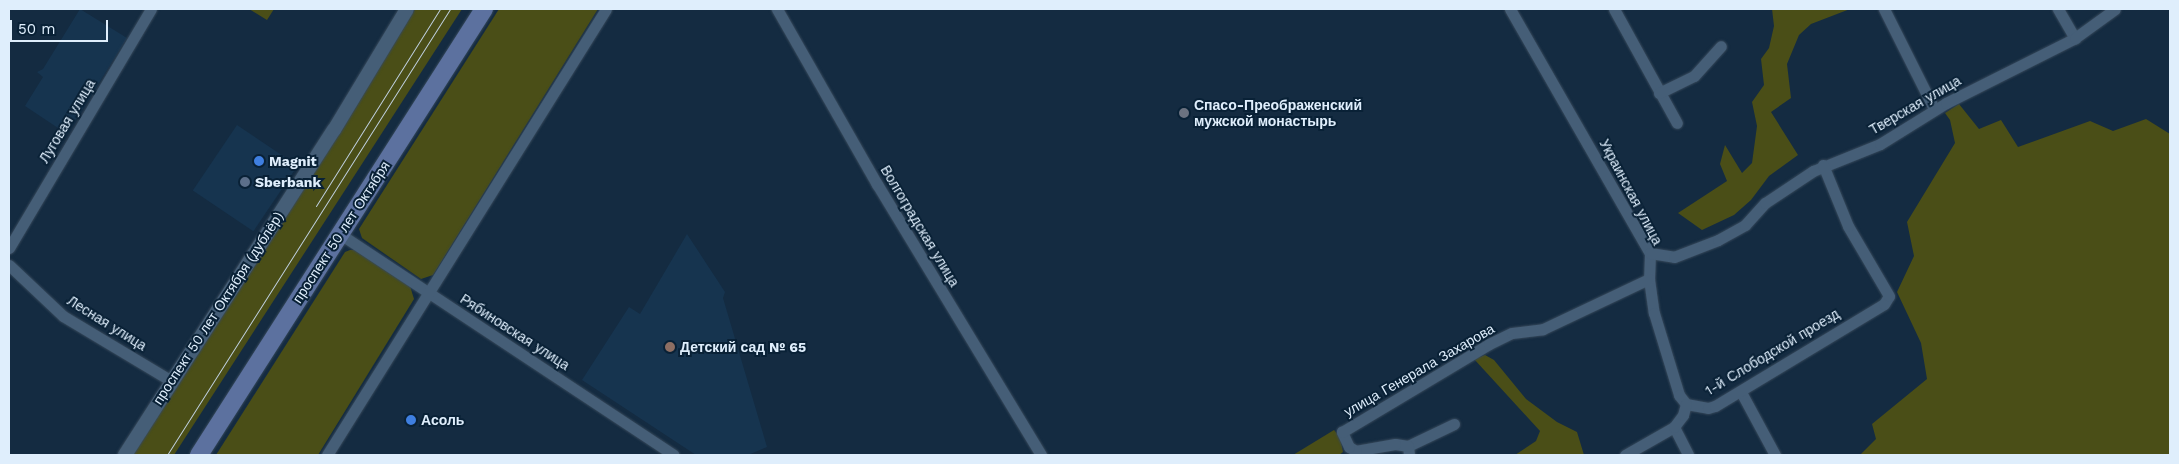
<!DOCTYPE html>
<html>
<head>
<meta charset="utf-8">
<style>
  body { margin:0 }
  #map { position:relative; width:2179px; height:464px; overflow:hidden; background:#142b41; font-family:"Work Sans",sans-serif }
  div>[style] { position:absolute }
  .built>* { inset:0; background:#16344f; transform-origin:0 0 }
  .green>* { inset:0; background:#4a4e17 }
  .roads { filter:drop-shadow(0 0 1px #36485a) drop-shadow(0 0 1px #36485a) }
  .minor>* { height:11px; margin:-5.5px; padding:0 5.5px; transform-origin:5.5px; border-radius:5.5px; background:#455e77 }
  .tertiary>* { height:14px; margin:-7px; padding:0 7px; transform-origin:7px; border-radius:7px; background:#455e77 }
  .primary>* { height:18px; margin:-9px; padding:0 9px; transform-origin:9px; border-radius:9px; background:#5c719f }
  .tram>* { height:1px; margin:-0.5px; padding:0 0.5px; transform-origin:0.5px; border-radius:0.5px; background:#bfcfde }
  .dots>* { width:14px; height:14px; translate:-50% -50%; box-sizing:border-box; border:2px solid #092136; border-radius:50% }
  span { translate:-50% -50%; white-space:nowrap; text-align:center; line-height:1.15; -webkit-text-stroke:4px #092136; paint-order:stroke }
  .poi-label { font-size:14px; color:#dfeefc; font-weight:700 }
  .left { translate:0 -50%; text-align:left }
  .street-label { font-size:14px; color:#dfeefc }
  .frame { position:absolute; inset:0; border:10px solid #dfeefc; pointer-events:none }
  .scale { position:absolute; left:10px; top:20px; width:98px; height:22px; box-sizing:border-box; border:2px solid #dfeefc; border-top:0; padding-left:6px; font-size:15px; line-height:18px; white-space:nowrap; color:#dfeefc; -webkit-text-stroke:4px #092136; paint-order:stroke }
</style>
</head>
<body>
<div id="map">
  <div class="built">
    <div style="clip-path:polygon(80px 9px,127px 38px,67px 134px,25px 106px,43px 77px,37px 72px,43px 69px)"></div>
    <div style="left:237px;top:125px;width:73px;height:79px;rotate:34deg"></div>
    <div style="clip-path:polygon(687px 234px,725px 292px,723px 298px,767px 447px,748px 455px,696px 455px,582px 380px,629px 307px,640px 314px)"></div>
  </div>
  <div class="green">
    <div style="clip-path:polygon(249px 9px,274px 9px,267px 20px)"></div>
    <div style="clip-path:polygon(415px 9px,462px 9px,174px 455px,133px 455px)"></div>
    <div style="clip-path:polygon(499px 9px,598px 9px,433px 275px,421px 279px,362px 238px,359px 229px)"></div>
    <div style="clip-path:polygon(1772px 9px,1850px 9px,1811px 24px,1799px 35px,1787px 64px,1791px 98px,1771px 112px,1798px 155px,1769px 176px,1751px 200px,1734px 215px,1702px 230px,1678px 213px,1727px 181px,1720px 164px,1725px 145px,1742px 173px,1752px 163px,1757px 126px,1752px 102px,1764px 85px,1761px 59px,1769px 48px,1774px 26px)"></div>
    <div style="clip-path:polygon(1959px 104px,1979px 129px,2001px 120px,2018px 147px,2090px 121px,2113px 131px,2146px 119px,2170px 134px,2170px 455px,1860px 455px,1876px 439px,1872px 424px,1927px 379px,1921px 343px,1897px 292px,1914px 256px,1907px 222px,1955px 143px,1950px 120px,1945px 113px)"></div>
    <div style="clip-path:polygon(350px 250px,356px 250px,410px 286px,414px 299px,318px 455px,216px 455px,345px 252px)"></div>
    <div style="clip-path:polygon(1485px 355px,1494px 360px,1526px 399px,1557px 422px,1577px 432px,1584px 455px,1515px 455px,1536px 441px,1540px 431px,1474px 359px)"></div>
    <div style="clip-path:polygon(1334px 430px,1340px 437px,1343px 452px,1339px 455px,1293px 455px)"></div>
  </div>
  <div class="roads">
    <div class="minor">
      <div style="left:777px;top:9px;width:202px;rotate:60.3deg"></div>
      <div style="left:877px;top:184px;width:317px;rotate:58.8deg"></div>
      <div style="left:1510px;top:9px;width:281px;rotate:60.2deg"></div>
      <div style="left:1650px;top:253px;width:26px;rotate:92deg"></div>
      <div style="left:1649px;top:279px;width:34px;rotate:82deg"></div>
      <div style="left:1654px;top:313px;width:86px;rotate:73deg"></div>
      <div style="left:1679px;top:395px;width:11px;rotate:52deg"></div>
      <div style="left:1614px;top:9px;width:130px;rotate:61.1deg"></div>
      <div style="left:1884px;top:9px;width:112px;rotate:63.4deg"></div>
      <div style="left:2058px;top:9px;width:34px;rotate:60deg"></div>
      <div style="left:1659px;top:93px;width:39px;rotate:-26deg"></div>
      <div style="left:1694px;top:76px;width:40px;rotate:-48deg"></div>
      <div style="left:340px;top:234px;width:400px;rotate:33.5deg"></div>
      <div style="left:9px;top:248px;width:278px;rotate:-59.3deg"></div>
      <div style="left:1650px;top:253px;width:24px;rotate:9deg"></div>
      <div style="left:1674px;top:257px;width:47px;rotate:-21.1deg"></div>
      <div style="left:1718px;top:240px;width:31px;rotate:-29deg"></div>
      <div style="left:1745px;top:225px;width:30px;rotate:-48deg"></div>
      <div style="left:1765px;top:203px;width:58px;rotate:-33.7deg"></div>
      <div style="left:1813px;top:171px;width:72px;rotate:-21.9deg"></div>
      <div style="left:1880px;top:144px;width:78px;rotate:-31.8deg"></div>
      <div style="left:1946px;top:103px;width:144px;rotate:-26.7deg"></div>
      <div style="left:2075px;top:38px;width:49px;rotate:-35.9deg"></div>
      <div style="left:9px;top:265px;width:74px;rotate:43.4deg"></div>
      <div style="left:63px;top:316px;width:125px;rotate:30.9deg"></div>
      <div style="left:1741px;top:392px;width:72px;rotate:61.6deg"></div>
      <div style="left:1686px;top:404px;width:22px;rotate:10deg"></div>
      <div style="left:1708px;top:408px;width:7px;rotate:-16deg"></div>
      <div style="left:1715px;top:406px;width:197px;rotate:-31.1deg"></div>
      <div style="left:1884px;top:304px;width:9px;rotate:-58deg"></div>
      <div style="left:1889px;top:296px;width:81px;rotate:-120.4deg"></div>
      <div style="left:1848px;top:226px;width:66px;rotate:-112.3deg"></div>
      <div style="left:1674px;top:427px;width:31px;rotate:63deg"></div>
      <div style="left:1408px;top:446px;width:51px;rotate:-25.6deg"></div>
      <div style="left:327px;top:455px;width:526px;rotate:-57.97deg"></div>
      <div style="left:1409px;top:455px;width:9px;rotate:-96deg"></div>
      <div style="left:1408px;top:446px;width:13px;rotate:-171deg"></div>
      <div style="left:1395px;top:444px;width:40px;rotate:170deg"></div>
      <div style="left:1356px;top:451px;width:8px;rotate:-150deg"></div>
      <div style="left:1349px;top:447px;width:17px;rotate:-115deg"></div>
      <div style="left:1342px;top:432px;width:171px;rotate:-30.9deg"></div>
      <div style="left:1489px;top:344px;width:25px;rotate:-26deg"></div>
      <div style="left:1512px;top:333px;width:31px;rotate:-7deg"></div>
      <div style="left:1543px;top:329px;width:117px;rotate:-25.3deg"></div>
      <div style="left:1625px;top:455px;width:56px;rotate:-29.7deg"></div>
      <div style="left:1674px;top:427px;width:15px;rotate:-53deg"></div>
      <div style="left:1683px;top:415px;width:11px;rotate:-75deg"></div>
    </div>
    <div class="tertiary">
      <div style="left:125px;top:455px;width:386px;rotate:-57.3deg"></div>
      <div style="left:334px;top:130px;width:141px;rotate:-58.9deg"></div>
    </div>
    <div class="primary">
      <div style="left:199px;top:455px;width:529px;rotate:-57.42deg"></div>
    </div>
  </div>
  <div class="tram">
    <div style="left:316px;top:206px;width:233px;rotate:-57.8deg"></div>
    <div style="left:167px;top:455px;width:528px;rotate:-57.6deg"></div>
  </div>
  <div class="dots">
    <div style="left:1184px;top:113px;background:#6b7280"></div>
    <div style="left:259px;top:161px;background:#3f7fe0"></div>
    <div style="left:245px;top:182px;background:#5c6f8a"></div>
    <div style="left:670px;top:347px;background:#8d6e63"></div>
    <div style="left:411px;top:420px;background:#3f7fe0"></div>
  </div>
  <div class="poi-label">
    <span class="left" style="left:1194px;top:113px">Спасо-Преображенский<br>мужской монастырь</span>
    <span class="left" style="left:269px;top:161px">Magnit</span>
    <span class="left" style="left:255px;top:182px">Sberbank</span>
    <span class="left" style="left:680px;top:347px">Детский сад № 65</span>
    <span class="left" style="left:421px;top:420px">Асоль</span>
  </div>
  <div class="street-label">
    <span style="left:1915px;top:105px;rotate:-30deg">Тверская улица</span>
    <span style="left:67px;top:121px;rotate:-59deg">Луговая улица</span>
    <span style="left:1631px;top:192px;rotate:62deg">Украинская улица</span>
    <span style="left:920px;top:226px;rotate:59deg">Волгоградская улица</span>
    <span style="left:341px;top:232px;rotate:-57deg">проспект 50 лет Октября</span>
    <span style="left:218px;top:308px;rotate:-57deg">проспект 50 лет Октября (дублёр)</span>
    <span style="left:107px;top:323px;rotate:32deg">Лесная улица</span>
    <span style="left:515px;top:332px;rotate:33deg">Рябиновская улица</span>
    <span style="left:1772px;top:352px;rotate:-31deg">1-й Слободской проезд</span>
    <span style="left:1419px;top:370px;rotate:-30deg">улица Генерала Захарова</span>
  </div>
  <div class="frame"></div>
  <div class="scale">50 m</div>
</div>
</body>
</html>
